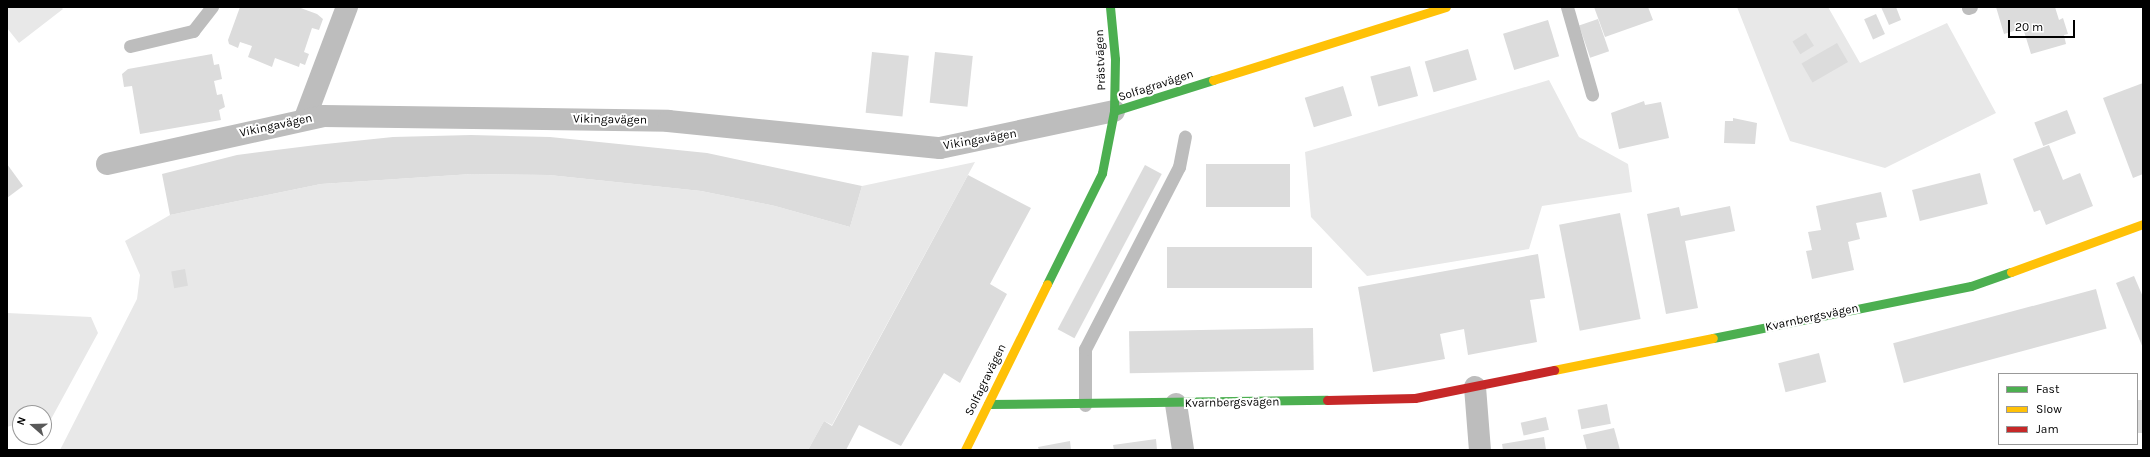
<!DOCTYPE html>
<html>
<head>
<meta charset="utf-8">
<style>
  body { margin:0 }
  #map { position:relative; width:2150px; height:457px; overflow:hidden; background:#fff; font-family:Karla,sans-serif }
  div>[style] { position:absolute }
  .green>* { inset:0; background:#e8e8e8 }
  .building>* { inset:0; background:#dcdcdc; transform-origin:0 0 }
  .lane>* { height:13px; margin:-6.5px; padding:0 6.5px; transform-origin:6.5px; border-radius:6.5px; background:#bdbdbd }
  .street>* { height:22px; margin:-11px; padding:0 11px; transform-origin:11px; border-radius:11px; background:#bdbdbd }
  .fast>* { height:9px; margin:-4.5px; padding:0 4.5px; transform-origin:4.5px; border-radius:4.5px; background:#4caf50 }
  .slow>* { height:9px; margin:-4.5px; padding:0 4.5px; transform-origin:4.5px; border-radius:4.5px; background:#ffc107 }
  .jam>* { height:9px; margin:-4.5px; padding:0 4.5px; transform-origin:4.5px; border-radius:4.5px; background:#c62828 }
  span { translate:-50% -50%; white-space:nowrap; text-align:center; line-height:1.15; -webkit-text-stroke:4px #fff; paint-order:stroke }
  .street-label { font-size:12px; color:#000 }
  .frame { position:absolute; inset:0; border:8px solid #000; pointer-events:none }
  .legend { position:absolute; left:1998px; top:373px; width:140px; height:72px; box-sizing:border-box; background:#fff; border:1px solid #999; margin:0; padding:5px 7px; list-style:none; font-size:12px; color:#000 }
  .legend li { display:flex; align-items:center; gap:8px; height:20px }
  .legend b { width:20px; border:1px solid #999 }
  .north { position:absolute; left:12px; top:405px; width:40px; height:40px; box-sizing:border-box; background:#fff; border:1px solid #999; border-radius:50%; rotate:290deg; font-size:11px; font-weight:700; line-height:16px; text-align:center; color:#000 }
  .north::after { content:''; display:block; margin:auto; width:14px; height:18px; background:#595959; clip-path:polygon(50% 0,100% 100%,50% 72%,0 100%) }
  .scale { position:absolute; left:2008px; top:20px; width:67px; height:18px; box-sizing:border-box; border:2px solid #000; border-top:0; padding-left:5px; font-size:12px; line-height:14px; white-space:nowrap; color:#000; -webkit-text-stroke:3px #fff; paint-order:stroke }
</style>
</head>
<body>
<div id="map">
  <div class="green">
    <div style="clip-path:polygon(7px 7px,61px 7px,63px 9px,19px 43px,7px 28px)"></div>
    <div style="clip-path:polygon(1737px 7px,1828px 7px,1860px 63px,1947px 23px,1996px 113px,1885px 168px,1790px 141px)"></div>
    <div style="clip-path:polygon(1549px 80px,1579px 137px,1628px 164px,1632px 192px,1542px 206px,1529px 249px,1367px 276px,1311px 217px,1305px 152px)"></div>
    <div style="clip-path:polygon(975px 162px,832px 425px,824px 421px,808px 450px,60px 450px,137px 299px,140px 275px,125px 241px,170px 215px,321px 184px,472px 174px,549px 175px,701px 191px,775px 206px,850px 227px,862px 186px)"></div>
    <div style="clip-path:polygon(7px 313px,91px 317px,98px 333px,44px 432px,44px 413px,20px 413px,20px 423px,7px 427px)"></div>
  </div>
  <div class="building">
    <div style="clip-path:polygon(240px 7px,298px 7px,317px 14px,323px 19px,319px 30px,312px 28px,304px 52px,309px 54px,305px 65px,300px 63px,299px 67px,275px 58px,272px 67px,248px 57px,252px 46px,240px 42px,238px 48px,229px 44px,228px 40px)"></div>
    <div style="clip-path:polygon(1594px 7px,1648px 7px,1653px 20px,1605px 37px)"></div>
    <div style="clip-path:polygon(1881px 7px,1896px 7px,1901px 20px,1889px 25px)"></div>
    <div style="clip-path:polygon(1996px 7px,2055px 7px,2059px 20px,2063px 18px,2068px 34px,2064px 35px,2066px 44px,2031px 54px,2023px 28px,2004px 34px)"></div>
    <div style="left:1876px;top:14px;width:22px;height:13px;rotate:66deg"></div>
    <div style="left:1598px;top:19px;width:34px;height:20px;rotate:71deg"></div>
    <div style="left:1548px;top:20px;width:38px;height:47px;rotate:73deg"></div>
    <div style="left:1806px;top:33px;width:15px;height:16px;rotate:58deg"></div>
    <div style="left:1837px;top:43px;width:22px;height:41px;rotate:60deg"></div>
    <div style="left:1468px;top:49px;width:32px;height:45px;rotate:74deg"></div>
    <div style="left:872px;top:52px;width:37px;height:61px;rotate:6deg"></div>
    <div style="left:935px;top:52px;width:38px;height:51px;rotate:6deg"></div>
    <div style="clip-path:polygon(212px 54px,214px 65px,219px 64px,222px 79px,214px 81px,217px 95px,222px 94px,225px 107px,219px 110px,221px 120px,140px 134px,132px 86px,124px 87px,122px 74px,128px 69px)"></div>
    <div style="left:1410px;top:66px;width:31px;height:41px;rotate:75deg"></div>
    <div style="clip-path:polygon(2143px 83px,2143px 174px,2133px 178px,2103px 98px)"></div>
    <div style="left:1343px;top:86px;width:31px;height:40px;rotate:73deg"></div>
    <div style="clip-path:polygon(1644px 101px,1645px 105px,1661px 102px,1669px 138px,1619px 149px,1611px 113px)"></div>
    <div style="left:2067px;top:110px;width:25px;height:35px;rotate:69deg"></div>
    <div style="clip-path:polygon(1733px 118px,1757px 123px,1755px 144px,1724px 143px,1725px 121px,1733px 121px)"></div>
    <div style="clip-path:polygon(471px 135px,550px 137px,707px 153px,862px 186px,850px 227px,775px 206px,701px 191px,549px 175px,472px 174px,321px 184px,170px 215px,162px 174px,237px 155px,316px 145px,393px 137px)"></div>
    <div style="clip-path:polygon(2049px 145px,2063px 180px,2080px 173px,2093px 206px,2046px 225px,2040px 210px,2034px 212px,2013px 159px)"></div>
    <div style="clip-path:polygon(7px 164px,23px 186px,7px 198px)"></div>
    <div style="left:1290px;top:164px;width:43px;height:84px;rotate:90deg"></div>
    <div style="left:1145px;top:165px;width:19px;height:186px;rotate:28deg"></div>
    <div style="left:1980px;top:173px;width:32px;height:70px;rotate:76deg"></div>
    <div style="clip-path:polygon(968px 175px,1031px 208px,990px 284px,1007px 294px,960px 383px,944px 373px,901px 446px,859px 425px,846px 450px,808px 450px,824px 421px,832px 426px)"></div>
    <div style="clip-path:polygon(1881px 192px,1887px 217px,1856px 223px,1860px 239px,1848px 242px,1854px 270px,1812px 279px,1806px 251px,1812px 250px,1808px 232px,1821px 230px,1816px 206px)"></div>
    <div style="clip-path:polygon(1730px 206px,1735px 231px,1685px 241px,1698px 308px,1666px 314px,1647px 214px,1679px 207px,1681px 216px)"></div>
    <div style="left:1620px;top:213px;width:108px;height:62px;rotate:79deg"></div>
    <div style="left:1312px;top:247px;width:41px;height:145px;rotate:90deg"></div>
    <div style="clip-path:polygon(1538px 254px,1545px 298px,1530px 300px,1537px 342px,1468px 355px,1464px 329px,1440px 334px,1445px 359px,1373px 372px,1358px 287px)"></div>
    <div style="left:185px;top:269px;width:17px;height:14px;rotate:80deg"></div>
    <div style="clip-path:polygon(2134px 276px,2143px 297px,2143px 348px,2116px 283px)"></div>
    <div style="left:2096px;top:289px;width:41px;height:210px;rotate:75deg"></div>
    <div style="left:1313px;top:328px;width:42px;height:184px;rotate:89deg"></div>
    <div style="left:1819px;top:353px;width:30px;height:42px;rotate:76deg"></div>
    <div style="left:2143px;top:400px;width:33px;height:6px;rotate:90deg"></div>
    <div style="left:1607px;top:404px;width:20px;height:30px;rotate:79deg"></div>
    <div style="left:1546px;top:417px;width:13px;height:26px;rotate:77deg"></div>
    <div style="clip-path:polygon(1614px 428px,1620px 450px,1587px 450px,1583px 435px)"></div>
    <div style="clip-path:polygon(1544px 437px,1546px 450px,1503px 450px,1502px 444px)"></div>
    <div style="clip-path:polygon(1156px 439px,1157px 450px,1114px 450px,1113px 445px)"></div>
    <div style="clip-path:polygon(1070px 441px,1071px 450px,1039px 450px,1038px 447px)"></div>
  </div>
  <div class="lane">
    <div style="left:1567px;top:7px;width:91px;rotate:74deg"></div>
    <div style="left:1968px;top:8px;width:3px;rotate:-18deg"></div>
    <div style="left:130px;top:46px;width:65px;rotate:-13.4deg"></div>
    <div style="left:193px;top:31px;width:31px;rotate:-52deg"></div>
    <div style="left:1085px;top:405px;width:56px;rotate:-90deg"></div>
    <div style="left:1085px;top:349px;width:205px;rotate:-62.7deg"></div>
    <div style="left:1179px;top:167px;width:31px;rotate:-79deg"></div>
  </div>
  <div class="street">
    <div style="left:305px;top:118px;width:119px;rotate:-69.3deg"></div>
    <div style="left:107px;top:164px;width:221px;rotate:-12.5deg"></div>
    <div style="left:323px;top:116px;width:345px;rotate:0.8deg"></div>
    <div style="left:668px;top:121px;width:273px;rotate:5.7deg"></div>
    <div style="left:940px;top:148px;width:178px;rotate:-12deg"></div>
    <div style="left:1475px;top:387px;width:63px;rotate:85.5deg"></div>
    <div style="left:1176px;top:404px;width:47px;rotate:81.3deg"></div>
  </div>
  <div class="fast">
    <div style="left:1110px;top:7px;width:52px;rotate:84.5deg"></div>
    <div style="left:1115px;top:59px;width:52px;rotate:91.1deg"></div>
    <div style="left:1047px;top:284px;width:124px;rotate:-63.6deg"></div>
    <div style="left:1102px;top:173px;width:63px;rotate:-79deg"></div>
    <div style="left:1114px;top:111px;width:104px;rotate:-17.4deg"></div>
    <div style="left:1713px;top:338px;width:263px;rotate:-11.4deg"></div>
    <div style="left:1971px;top:286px;width:42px;rotate:-19.3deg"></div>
    <div style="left:988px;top:404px;width:339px;rotate:-0.7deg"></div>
  </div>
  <div class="slow">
    <div style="left:1213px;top:80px;width:244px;rotate:-17.4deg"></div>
    <div style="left:2011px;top:272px;width:140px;rotate:-20deg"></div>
    <div style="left:1554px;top:370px;width:162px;rotate:-11.4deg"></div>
    <div style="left:965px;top:450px;width:185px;rotate:-63.7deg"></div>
  </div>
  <div class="jam">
    <div style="left:1327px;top:400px;width:88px;rotate:-1.3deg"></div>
    <div style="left:1415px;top:398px;width:142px;rotate:-11.4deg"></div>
  </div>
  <div class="street-label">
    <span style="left:1101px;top:60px;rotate:-92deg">Prästvägen</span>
    <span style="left:1156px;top:86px;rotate:-18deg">Solfagravägen</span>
    <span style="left:610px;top:120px;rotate:1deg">Vikingavägen</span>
    <span style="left:276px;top:126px;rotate:-12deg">Vikingavägen</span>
    <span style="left:980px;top:140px;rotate:-10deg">Vikingavägen</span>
    <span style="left:1812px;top:318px;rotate:-12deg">Kvarnbergsvägen</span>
    <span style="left:986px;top:380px;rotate:-64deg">Solfagravägen</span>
    <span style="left:1232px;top:403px;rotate:-1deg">Kvarnbergsvägen</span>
  </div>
  <div class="frame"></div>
  <ul class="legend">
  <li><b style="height:5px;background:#4caf50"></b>Fast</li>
  <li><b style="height:5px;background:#ffc107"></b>Slow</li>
  <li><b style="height:5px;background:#c62828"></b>Jam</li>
  </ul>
  <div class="north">N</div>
  <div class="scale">20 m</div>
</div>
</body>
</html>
